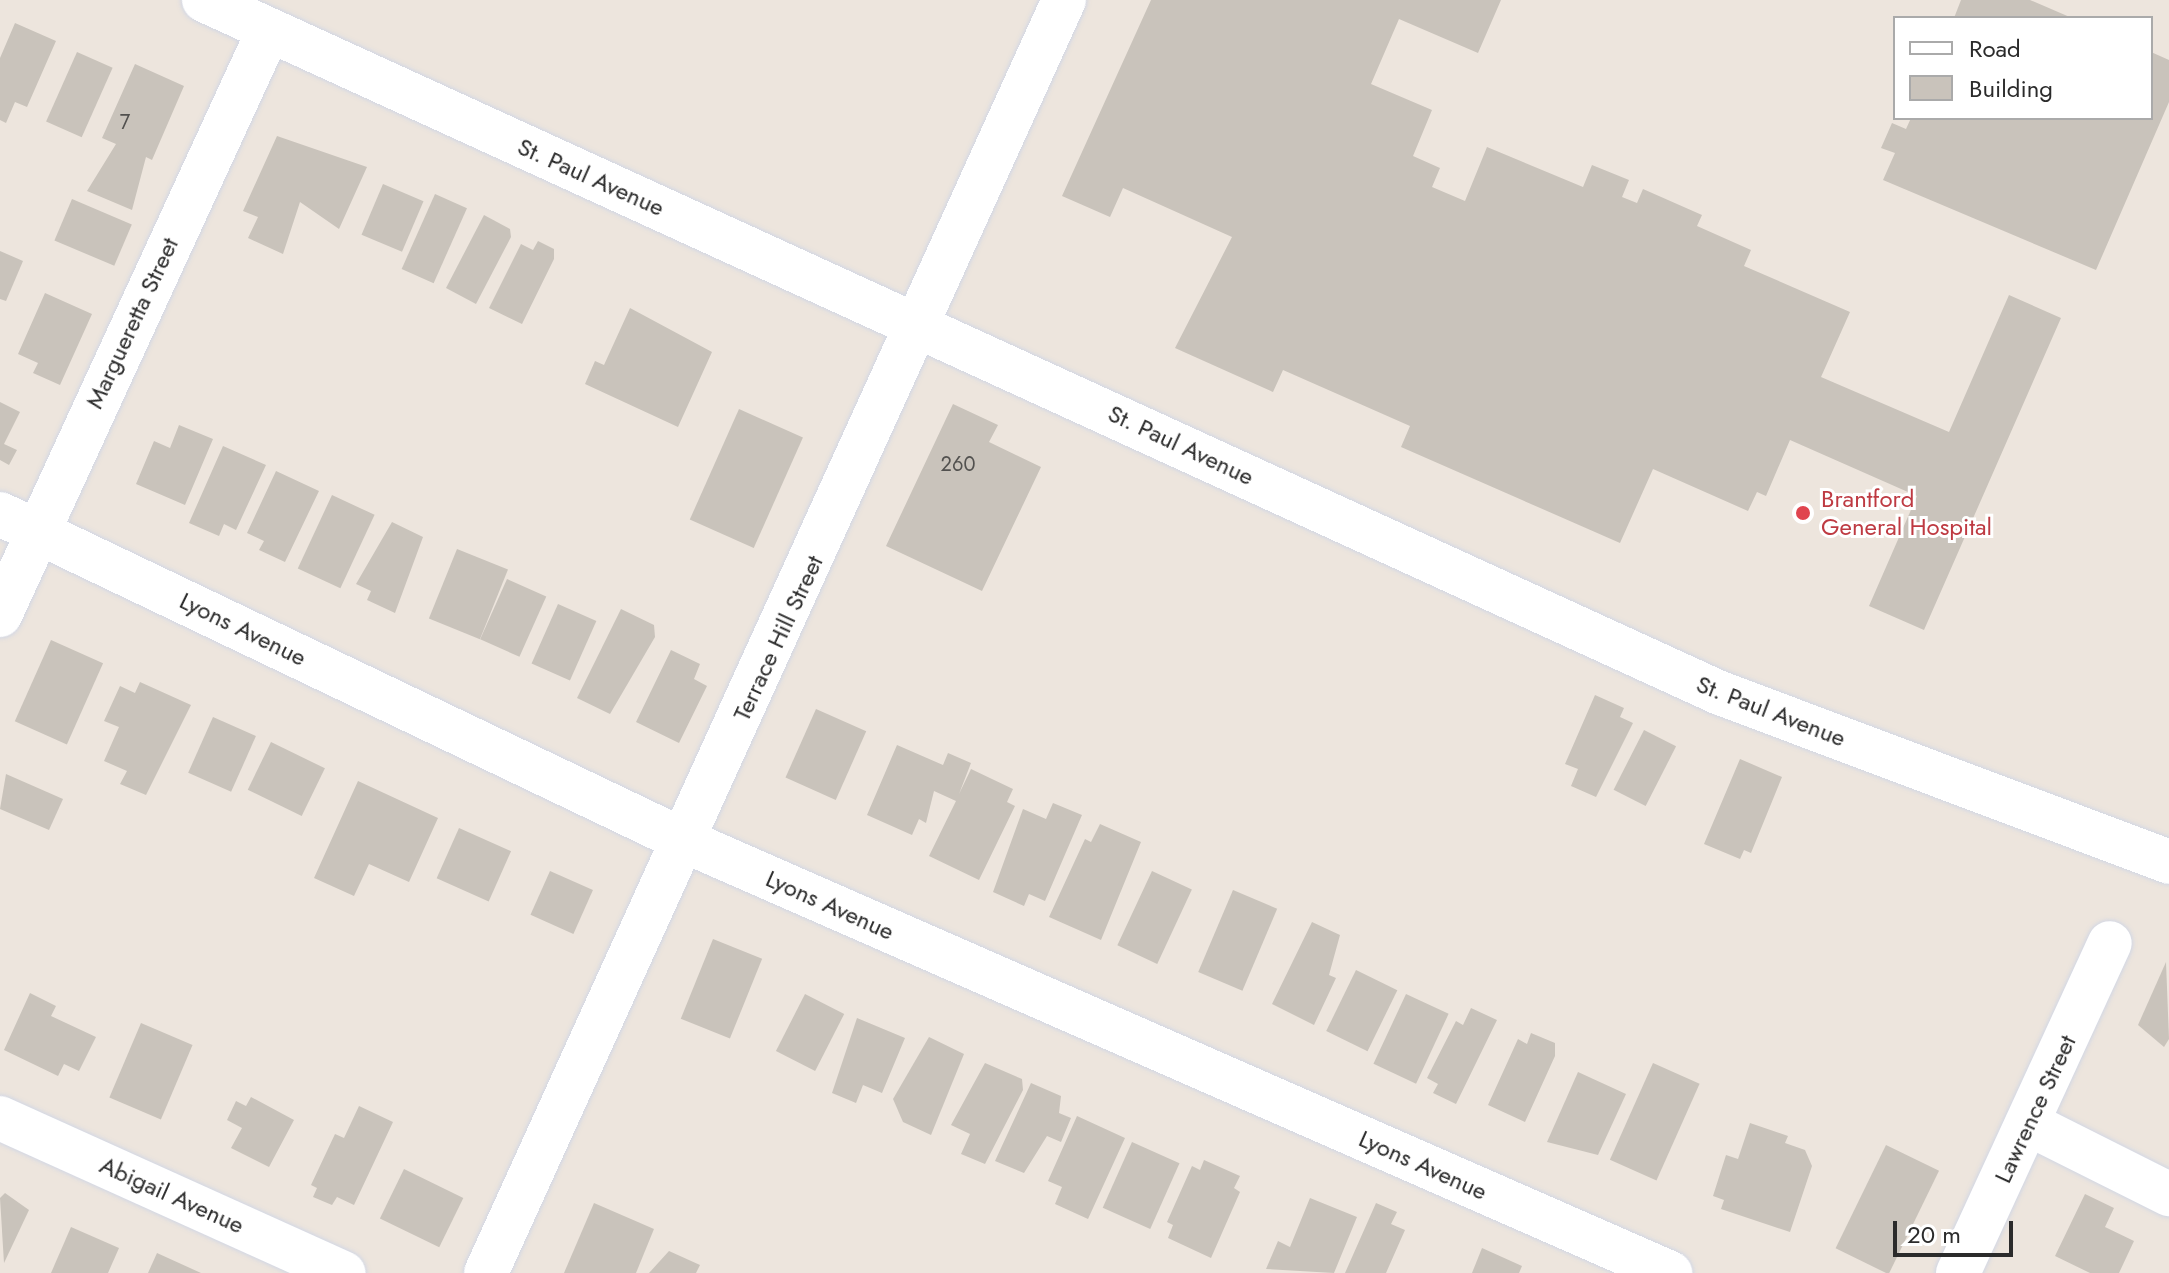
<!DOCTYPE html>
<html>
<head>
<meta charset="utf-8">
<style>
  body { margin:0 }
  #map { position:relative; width:2169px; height:1273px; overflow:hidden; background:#ede5dd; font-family:Jost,sans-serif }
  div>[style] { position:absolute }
  .building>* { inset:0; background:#c9c3bb; transform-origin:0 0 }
  .roads { filter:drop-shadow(0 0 2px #d2d7e4) drop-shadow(0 0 2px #d2d7e4) }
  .minor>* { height:44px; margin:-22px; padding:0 22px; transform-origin:22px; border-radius:22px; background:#fff }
  .tertiary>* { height:44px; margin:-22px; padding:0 22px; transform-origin:22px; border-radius:22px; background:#fff }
  .secondary>* { height:44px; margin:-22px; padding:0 22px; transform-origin:22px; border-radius:22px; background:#fff }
  .dots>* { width:22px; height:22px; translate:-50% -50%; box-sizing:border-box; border:4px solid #fff; border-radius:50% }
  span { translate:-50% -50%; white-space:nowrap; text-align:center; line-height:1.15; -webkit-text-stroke:6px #fff; paint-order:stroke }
  .number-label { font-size:20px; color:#52514f }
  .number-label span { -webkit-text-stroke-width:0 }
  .street-label { font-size:24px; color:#2b2b2b }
  .health-label { font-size:24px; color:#be3a42 }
  .left { translate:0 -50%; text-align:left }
  .legend { position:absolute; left:1893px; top:16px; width:260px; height:104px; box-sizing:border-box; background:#fff; border:2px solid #aaa; margin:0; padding:10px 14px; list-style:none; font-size:24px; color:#2b2b2b }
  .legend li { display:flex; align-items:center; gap:16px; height:40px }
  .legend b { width:40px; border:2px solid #aaa }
  .scale { position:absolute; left:1893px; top:1221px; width:120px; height:36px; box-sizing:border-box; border:4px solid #2b2b2b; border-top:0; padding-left:10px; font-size:24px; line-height:28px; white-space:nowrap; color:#2b2b2b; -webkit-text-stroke:6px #fff; paint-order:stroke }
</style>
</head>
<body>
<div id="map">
  <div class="building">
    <div style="clip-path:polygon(1151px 0,1501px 0,1478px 53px,1399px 19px,1371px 84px,1432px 110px,1413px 156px,1440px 168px,1432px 187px,1465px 201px,1487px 147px,1583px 187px,1592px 165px,1629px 180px,1622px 197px,1637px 203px,1643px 189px,1702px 215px,1697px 226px,1751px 250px,1744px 266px,1850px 312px,1821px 377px,1949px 432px,2009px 295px,2061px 318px,1924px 630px,1869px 606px,1917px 496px,1790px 440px,1766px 496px,1757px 492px,1748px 511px,1653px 469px,1620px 543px,1401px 447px,1410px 426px,1283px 370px,1273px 392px,1175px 348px,1232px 237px,1123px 188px,1110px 217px,1062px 196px)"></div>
    <div style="clip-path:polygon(1961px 0,2030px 0,2072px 18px,1954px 18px)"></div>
    <div style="clip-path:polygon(15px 23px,56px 41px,27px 107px,15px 102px,6px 123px,0 120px,0 58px)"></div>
    <div style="left:77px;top:52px;width:39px;height:76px;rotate:24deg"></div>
    <div style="clip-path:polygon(2151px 52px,2169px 60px,2169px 102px,2096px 270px,1883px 180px,1895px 153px,1881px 148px,1892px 123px,1906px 129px,1911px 118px,2151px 118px)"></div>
    <div style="clip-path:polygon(135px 64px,184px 86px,152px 160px,146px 157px,132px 210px,87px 191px,116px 144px,102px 138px)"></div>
    <div style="clip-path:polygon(277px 136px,367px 167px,339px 229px,300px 202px,283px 254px,248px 238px,258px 217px,243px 211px)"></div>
    <div style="left:383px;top:184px;width:44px;height:55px;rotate:23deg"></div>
    <div style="left:435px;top:194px;width:35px;height:82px;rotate:24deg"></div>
    <div style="left:72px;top:199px;width:65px;height:45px;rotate:23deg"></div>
    <div style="clip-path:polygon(484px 215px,510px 229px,511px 237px,476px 304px,446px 288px)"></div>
    <div style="clip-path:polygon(538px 241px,554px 249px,554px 259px,522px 324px,489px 308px,521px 244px,533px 250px)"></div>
    <div style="clip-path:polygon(0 251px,23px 261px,6px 301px,0 299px)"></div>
    <div style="clip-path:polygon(45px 293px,92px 314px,60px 385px,33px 373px,38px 363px,18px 354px)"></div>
    <div style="clip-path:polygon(630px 308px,712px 352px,678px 427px,585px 384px,595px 361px,604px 365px)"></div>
    <div style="clip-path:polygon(0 402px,20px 412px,4px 444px,17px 450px,9px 465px,0 460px)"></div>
    <div style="clip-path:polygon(953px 404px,998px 425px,989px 442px,1041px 467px,982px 591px,886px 546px)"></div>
    <div style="left:739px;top:409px;width:70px;height:121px;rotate:24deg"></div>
    <div style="clip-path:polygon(179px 425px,213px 439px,185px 505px,136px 484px,154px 441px,170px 448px)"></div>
    <div style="clip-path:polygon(223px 446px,266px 465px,236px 530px,224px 524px,219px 536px,189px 523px)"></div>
    <div style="clip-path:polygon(276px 471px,319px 491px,285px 562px,259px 550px,264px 541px,247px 533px)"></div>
    <div style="left:332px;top:495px;width:47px;height:81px;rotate:25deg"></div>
    <div style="clip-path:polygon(392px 522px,423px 537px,395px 613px,367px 600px,371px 591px,356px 584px)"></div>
    <div style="left:457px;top:549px;width:55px;height:75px;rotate:22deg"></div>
    <div style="left:507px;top:579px;width:43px;height:66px;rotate:24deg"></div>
    <div style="left:558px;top:604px;width:42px;height:65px;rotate:24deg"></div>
    <div style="clip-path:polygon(621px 609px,654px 625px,655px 637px,610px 714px,577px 698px)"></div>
    <div style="left:51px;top:640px;width:57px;height:89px;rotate:24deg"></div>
    <div style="clip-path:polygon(671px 650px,700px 664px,694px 679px,707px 686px,679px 743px,636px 722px)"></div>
    <div style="clip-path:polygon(140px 682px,191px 705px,146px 795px,120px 784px,127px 771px,104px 761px,119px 727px,104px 721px,120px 686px,135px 693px)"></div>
    <div style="clip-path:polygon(1595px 695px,1624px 708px,1620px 717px,1633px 723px,1596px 797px,1571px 786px,1578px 769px,1565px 764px)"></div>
    <div style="left:816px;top:709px;width:55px;height:75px;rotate:24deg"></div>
    <div style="left:213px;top:717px;width:47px;height:61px;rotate:24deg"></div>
    <div style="left:1644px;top:730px;width:36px;height:67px;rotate:27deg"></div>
    <div style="left:271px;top:742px;width:60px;height:53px;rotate:26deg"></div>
    <div style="clip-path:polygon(897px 745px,943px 765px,948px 753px,971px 763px,959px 794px,971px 769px,1013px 789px,1007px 802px,1015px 806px,979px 880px,929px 856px,956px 801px,934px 791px,926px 823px,919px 819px,912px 835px,867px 815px)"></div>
    <div style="clip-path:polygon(1740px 759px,1782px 777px,1751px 853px,1744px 850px,1740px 859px,1704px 844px)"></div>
    <div style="clip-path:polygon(6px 774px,63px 799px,49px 830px,0 809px)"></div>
    <div style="clip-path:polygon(358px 781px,438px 818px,409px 882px,369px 864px,354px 896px,314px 878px)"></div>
    <div style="clip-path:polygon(1053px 803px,1082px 815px,1045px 901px,1029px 894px,1024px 906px,993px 892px,1023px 809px,1046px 819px)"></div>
    <div style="clip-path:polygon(1100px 824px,1141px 842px,1101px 940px,1049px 917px,1085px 839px,1091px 842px)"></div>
    <div style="left:459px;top:828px;width:57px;height:55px;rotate:24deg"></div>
    <div style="left:550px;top:871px;width:47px;height:48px;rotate:24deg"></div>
    <div style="left:1152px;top:871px;width:44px;height:82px;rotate:25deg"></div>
    <div style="left:1233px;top:890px;width:48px;height:89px;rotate:23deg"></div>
    <div style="clip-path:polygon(1312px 922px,1340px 935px,1329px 975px,1336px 978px,1314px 1025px,1272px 1004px)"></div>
    <div style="left:713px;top:939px;width:53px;height:86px;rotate:22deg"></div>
    <div style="clip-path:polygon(2166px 962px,2169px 1039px,2164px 1047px,2138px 1025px)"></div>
    <div style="left:1356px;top:970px;width:46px;height:68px;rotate:26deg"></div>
    <div style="clip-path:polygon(30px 993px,56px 1006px,51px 1016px,96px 1037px,79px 1071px,64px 1064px,58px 1076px,4px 1050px)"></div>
    <div style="left:805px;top:994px;width:44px;height:64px;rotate:27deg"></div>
    <div style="left:1406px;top:994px;width:47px;height:77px;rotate:25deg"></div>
    <div style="clip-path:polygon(1471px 1008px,1497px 1020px,1456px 1104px,1433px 1093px,1438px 1084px,1427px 1078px,1456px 1021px,1463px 1025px)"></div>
    <div style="clip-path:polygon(857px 1018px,905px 1038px,882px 1093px,863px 1085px,856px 1103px,832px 1093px)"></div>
    <div style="left:141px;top:1023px;width:56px;height:81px;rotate:23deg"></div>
    <div style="clip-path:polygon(1531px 1033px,1555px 1043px,1555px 1056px,1525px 1122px,1488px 1105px,1518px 1039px,1527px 1044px)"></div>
    <div style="clip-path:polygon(929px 1037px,964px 1054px,931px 1135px,903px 1122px,893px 1099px)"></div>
    <div style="clip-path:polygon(985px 1063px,1022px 1079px,1023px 1090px,985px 1164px,961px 1154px,970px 1134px,951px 1125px)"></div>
    <div style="left:1653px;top:1063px;width:51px;height:106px;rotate:24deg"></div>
    <div style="clip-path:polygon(1578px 1072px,1626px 1094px,1598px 1155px,1547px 1142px)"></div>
    <div style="clip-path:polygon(1031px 1083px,1061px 1096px,1059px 1113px,1071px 1118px,1061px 1142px,1047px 1136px,1024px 1173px,995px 1161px)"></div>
    <div style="clip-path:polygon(251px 1097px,294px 1120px,269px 1167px,231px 1148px,242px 1128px,227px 1120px,236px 1101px,246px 1106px)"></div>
    <div style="clip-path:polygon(359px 1106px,393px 1122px,354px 1205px,337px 1197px,332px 1205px,313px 1197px,317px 1188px,311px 1185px,335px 1134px,344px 1138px)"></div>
    <div style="clip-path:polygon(1077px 1116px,1125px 1138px,1088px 1219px,1055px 1204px,1062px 1187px,1048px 1181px)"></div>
    <div style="clip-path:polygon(1750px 1123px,1788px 1136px,1785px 1143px,1805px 1150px,1812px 1166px,1790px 1232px,1721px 1209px,1724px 1200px,1713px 1196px,1726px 1155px,1738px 1159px)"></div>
    <div style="left:1132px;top:1142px;width:52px;height:72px;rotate:24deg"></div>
    <div style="left:1886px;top:1145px;width:59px;height:115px;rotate:26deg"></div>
    <div style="clip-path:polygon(1204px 1160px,1240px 1176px,1234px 1188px,1240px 1192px,1211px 1258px,1168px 1238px,1173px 1225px,1167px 1222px,1192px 1166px,1200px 1170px)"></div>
    <div style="left:404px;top:1169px;width:66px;height:55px;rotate:26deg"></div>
    <div style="clip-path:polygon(5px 1193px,29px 1210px,4px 1263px,0 1198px)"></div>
    <div style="clip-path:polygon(2085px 1194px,2114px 1208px,2105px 1227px,2134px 1241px,2119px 1273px,2090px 1273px,2055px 1256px)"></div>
    <div style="clip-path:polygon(1310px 1198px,1357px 1217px,1334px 1273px,1266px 1269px,1278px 1241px,1290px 1247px)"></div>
    <div style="clip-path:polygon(594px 1203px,654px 1229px,636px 1273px,564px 1273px)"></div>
    <div style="clip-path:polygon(1376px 1203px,1397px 1212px,1391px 1224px,1405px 1230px,1386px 1273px,1345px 1273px)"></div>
    <div style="clip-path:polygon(71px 1227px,119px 1248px,108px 1273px,51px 1273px)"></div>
    <div style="clip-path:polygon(1482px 1248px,1522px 1266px,1519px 1273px,1472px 1273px)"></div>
    <div style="clip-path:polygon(669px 1251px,700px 1265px,696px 1273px,649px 1273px)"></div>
    <div style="clip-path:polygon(157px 1253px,201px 1273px,148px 1273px)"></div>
  </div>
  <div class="roads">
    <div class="minor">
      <div style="left:0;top:514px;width:759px;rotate:25.52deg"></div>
      <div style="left:685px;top:841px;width:1076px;rotate:23.68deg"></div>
      <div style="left:0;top:615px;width:642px;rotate:-65.31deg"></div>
      <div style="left:0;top:1118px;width:377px;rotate:24.3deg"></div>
      <div style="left:2029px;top:1124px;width:157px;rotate:26.6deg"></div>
      <div style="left:1958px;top:1273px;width:363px;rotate:-65.3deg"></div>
    </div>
    <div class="tertiary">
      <div style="left:486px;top:1273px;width:1398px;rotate:-65.58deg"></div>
    </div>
    <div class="secondary">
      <div style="left:204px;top:0;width:1667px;rotate:24.57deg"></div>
      <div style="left:1720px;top:693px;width:480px;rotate:20.6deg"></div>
    </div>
  </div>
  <div class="dots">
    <div style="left:1803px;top:513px;background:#e0444e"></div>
  </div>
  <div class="number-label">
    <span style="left:125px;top:122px">7</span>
    <span style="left:958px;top:464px">260</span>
  </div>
  <div class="street-label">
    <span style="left:591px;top:177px;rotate:24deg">St. Paul Avenue</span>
    <span style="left:132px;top:323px;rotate:-65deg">Margueretta Street</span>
    <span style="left:1181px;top:445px;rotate:25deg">St. Paul Avenue</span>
    <span style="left:243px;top:629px;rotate:26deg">Lyons Avenue</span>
    <span style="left:778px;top:638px;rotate:-65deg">Terrace Hill Street</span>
    <span style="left:1771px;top:711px;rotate:21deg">St. Paul Avenue</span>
    <span style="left:830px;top:905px;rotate:24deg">Lyons Avenue</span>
    <span style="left:2035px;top:1109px;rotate:-65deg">Lawrence Street</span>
    <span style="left:1423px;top:1165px;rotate:24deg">Lyons Avenue</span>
    <span style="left:172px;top:1195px;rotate:24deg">Abigail Avenue</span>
  </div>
  <div class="health-label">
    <span class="left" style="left:1821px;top:513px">Brantford<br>General Hospital</span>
  </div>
  <ul class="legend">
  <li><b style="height:10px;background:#fff"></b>Road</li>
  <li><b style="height:22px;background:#c9c3bb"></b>Building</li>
  </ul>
  <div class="scale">20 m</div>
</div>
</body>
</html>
